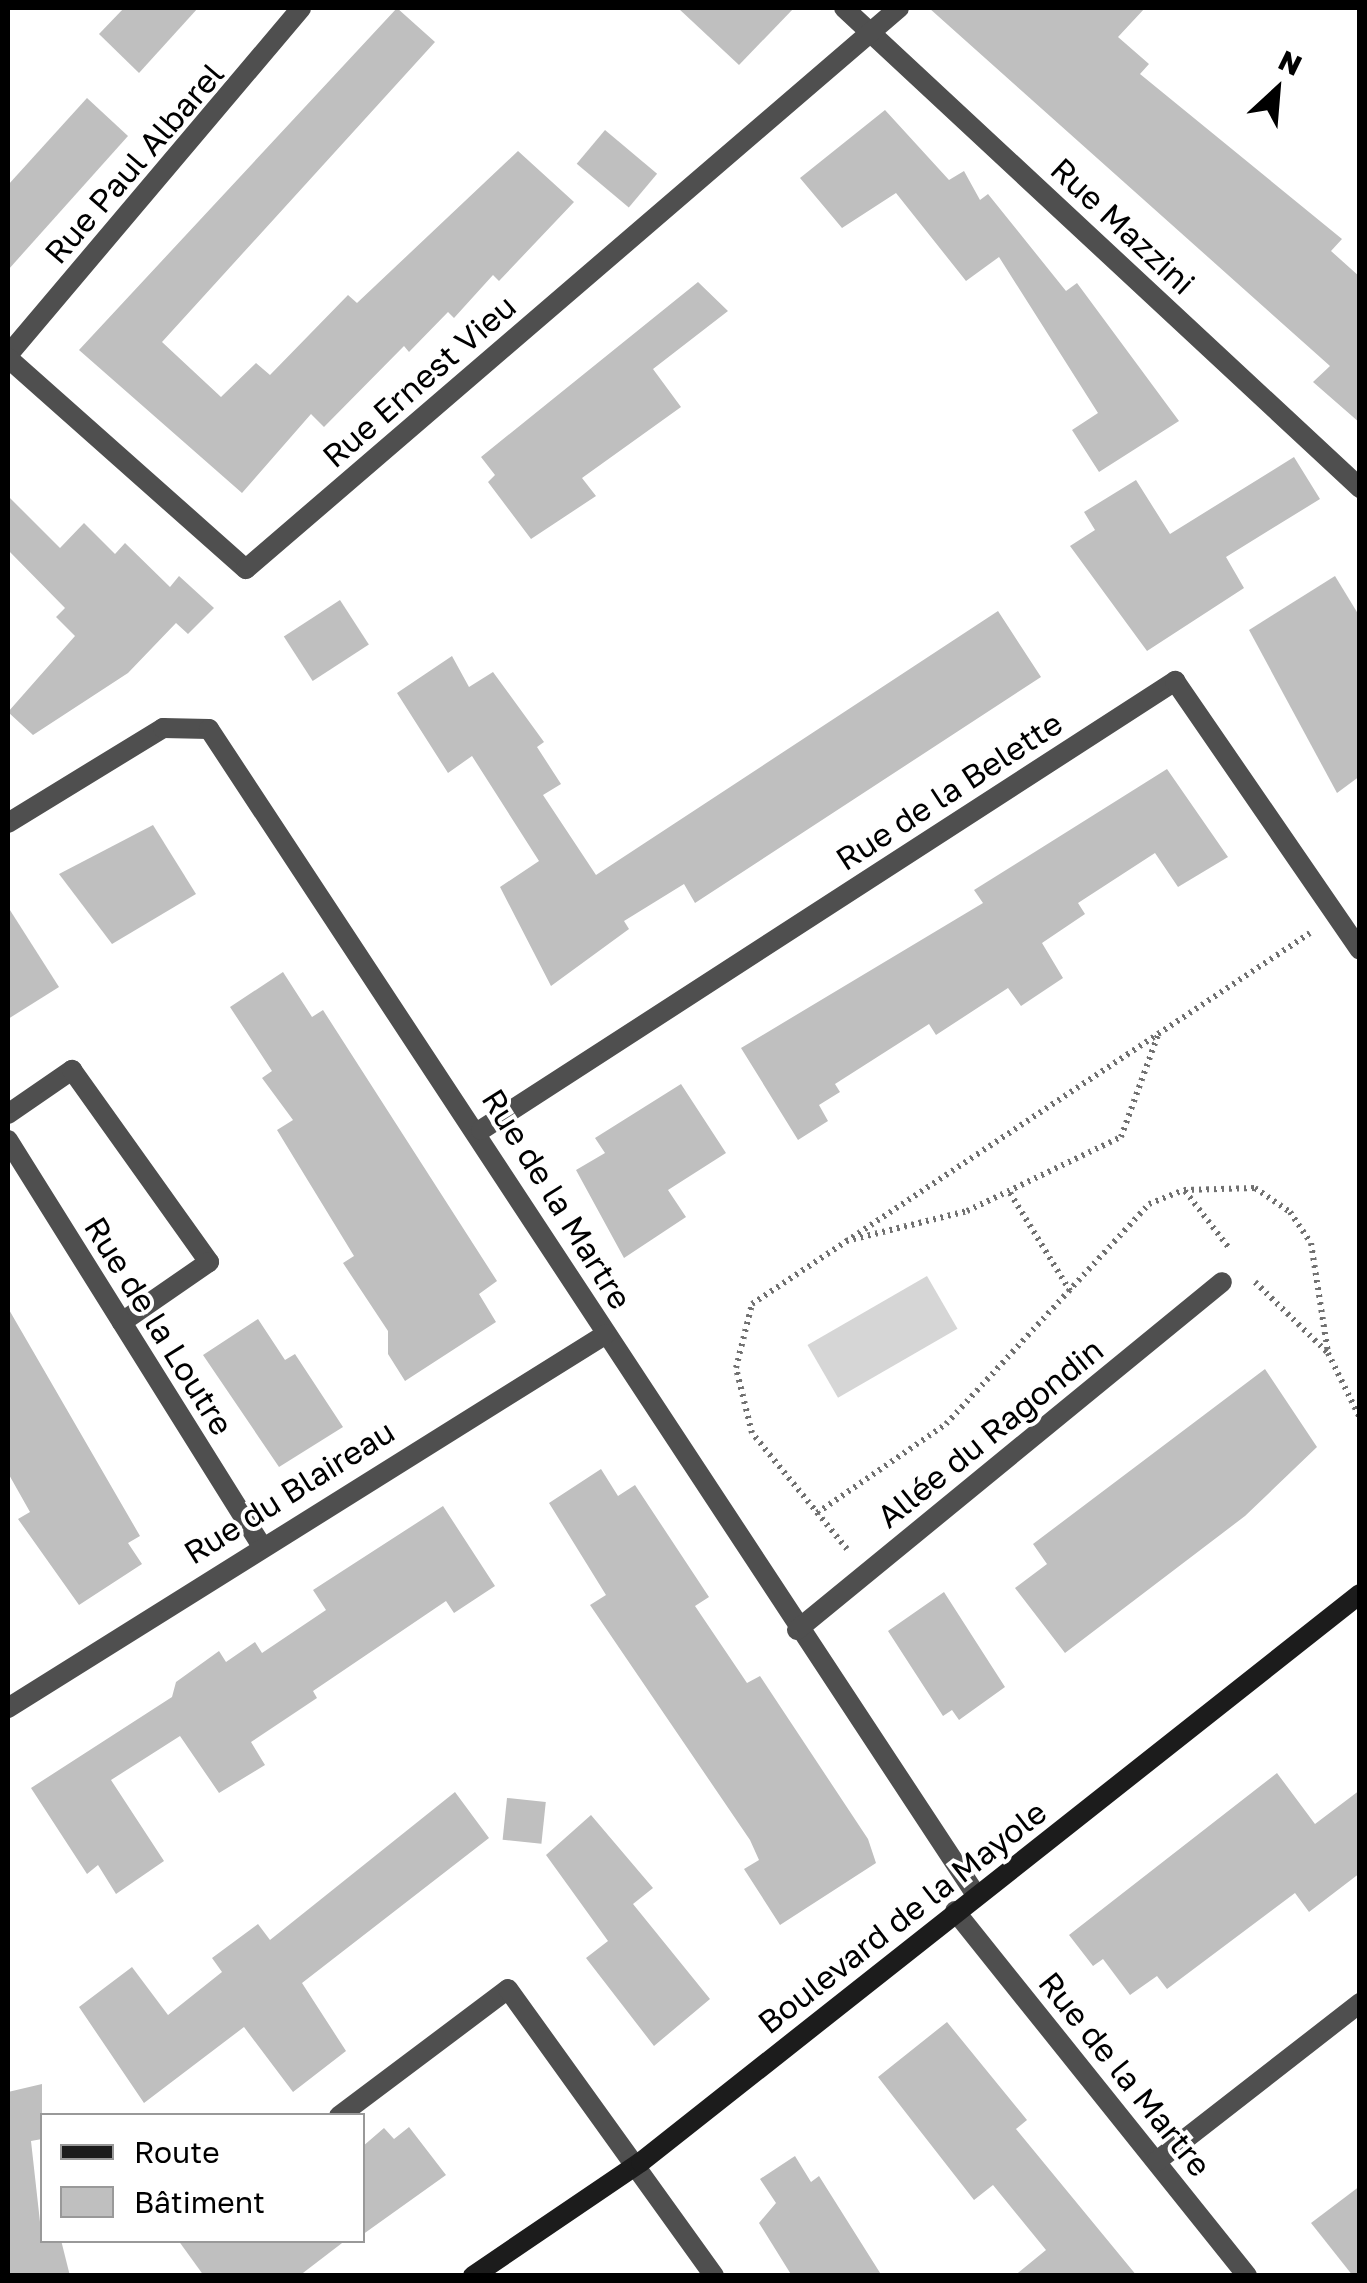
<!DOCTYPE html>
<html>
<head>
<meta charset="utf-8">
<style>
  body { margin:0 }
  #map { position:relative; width:1367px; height:2283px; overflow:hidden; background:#fff; font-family:"Golos Text",sans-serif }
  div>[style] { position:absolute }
  .green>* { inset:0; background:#d6d6d6; transform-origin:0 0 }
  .building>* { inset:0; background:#bfbfbf; transform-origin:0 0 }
  .path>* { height:6px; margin-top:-3px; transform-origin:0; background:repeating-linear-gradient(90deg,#717171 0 2.5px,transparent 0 7.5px) }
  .service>* { height:20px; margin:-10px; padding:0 10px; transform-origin:10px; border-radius:10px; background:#4f4f4f }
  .minor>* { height:20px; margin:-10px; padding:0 10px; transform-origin:10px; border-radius:10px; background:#4f4f4f }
  .secondary>* { height:20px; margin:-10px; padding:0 10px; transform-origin:10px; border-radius:10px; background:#1c1c1c }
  span { translate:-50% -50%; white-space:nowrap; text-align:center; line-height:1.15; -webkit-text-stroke:8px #fff; paint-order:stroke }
  .street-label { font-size:32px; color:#000 }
  .frame { position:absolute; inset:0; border:10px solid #000; pointer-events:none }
  .legend { position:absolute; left:40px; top:2113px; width:325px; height:130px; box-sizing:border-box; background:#fff; border:2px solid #999; margin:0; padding:12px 18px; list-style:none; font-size:30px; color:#000 }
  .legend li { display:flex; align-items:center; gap:20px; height:50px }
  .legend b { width:50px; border:2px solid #999 }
  .north { position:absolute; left:1227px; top:40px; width:100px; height:100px; -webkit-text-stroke:8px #fff; paint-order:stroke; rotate:26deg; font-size:28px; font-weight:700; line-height:40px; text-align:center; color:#000 }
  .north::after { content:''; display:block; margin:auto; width:35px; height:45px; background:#000; clip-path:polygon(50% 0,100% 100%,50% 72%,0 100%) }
</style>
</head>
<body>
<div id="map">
  <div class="green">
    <div style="left:927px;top:1276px;width:61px;height:138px;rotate:60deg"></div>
  </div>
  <div class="building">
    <div style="clip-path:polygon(124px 8px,198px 8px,139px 73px,99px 34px)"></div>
    <div style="clip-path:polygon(397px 8px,435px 42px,162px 342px,221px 397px,256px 363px,270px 375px,348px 295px,357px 303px,518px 151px,574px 202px,499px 281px,493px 275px,454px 318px,448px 312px,409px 352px,404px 346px,324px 427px,311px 414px,242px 493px,79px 350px)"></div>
    <div style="clip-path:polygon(678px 8px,794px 8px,739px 65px)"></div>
    <div style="clip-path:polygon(929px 8px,1145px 8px,1118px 37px,1149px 64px,1140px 74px,1342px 239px,1331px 251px,1360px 277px,1360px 423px,1313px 382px,1330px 366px)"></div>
    <div style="clip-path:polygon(87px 98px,128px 136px,8px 270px,8px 185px)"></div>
    <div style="clip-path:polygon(885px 110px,949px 180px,964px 171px,980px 200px,988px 194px,1066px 291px,1077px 283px,1179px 421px,1099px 472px,1072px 430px,1098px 413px,999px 257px,966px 281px,896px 193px,842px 228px,800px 178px)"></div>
    <div style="left:605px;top:130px;width:68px;height:44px;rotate:40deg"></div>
    <div style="clip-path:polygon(698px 282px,728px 311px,653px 369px,681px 407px,582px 478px,596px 496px,531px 539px,488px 482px,495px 475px,481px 457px)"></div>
    <div style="clip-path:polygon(1294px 457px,1320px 499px,1226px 557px,1244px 588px,1147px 651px,1070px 546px,1095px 530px,1084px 512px,1136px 480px,1170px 534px)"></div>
    <div style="clip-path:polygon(8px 496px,60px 548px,84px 523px,115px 554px,125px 543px,170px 587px,179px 576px,214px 608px,188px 634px,176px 623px,128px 673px,33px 735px,8px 712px,75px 636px,56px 617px,65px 608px,8px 550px)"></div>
    <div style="clip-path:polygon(1335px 576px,1360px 617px,1360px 776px,1337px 793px,1249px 630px)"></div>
    <div style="left:340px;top:600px;width:53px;height:67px;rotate:57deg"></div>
    <div style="clip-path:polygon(998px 611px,1041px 677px,695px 903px,684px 884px,624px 921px,629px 929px,551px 986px,500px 887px,539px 861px,472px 756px,448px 773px,397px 693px,452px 656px,469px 687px,493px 672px,544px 742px,537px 747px,561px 784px,543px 795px,596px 875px)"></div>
    <div style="clip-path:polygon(1167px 769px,1228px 857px,1178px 887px,1155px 853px,1078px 903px,1085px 914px,1042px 943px,1063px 978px,1021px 1006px,1008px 988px,936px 1035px,929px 1024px,835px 1084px,840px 1092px,819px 1105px,828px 1121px,798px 1140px,741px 1048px,983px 903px,974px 890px)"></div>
    <div style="clip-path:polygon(153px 825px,196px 894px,112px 944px,59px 874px)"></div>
    <div style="clip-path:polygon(8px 907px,59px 987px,8px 1019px)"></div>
    <div style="clip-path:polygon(283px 972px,312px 1017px,323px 1010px,497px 1281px,479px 1294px,496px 1322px,405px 1381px,388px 1354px,388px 1331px,343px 1263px,354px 1256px,277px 1130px,293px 1120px,262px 1078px,272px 1071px,230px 1007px)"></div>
    <div style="clip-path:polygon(681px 1084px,726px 1153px,668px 1190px,686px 1217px,624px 1258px,576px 1170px,605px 1153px,595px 1138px)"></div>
    <div style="clip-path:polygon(8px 1308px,140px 1536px,128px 1543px,142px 1564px,79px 1605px,18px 1519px,30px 1512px,8px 1473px)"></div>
    <div style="clip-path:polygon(258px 1319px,285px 1360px,295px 1354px,343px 1427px,279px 1467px,203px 1355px)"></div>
    <div style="clip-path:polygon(1265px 1369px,1317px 1447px,1245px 1516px,1065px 1653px,1015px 1588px,1047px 1564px,1033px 1544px)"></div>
    <div style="clip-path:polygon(601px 1469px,618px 1496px,635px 1485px,709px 1597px,695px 1606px,747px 1683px,760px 1676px,868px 1839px,876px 1863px,780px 1925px,744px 1869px,759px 1860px,750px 1840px,590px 1605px,606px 1595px,549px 1503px)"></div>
    <div style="clip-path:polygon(443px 1506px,495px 1586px,454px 1613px,446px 1601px,313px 1691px,317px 1698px,251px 1742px,265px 1765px,219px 1793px,180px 1736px,111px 1780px,164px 1861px,116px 1894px,98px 1865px,87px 1874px,31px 1788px,172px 1697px,176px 1682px,219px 1651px,226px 1662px,255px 1642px,262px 1653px,326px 1610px,313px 1590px)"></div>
    <div style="clip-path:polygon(944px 1592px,1005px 1687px,959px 1720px,952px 1710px,943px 1716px,888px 1631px)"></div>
    <div style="clip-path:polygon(1277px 1773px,1315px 1824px,1360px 1790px,1360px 1873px,1309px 1912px,1295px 1893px,1167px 1989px,1157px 1976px,1130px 1995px,1103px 1959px,1093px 1966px,1069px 1935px)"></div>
    <div style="clip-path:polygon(455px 1792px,489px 1838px,302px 1983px,346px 2051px,293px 2092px,244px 2027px,144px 2103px,79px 2007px,132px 1967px,168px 2015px,222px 1972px,212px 1958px,258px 1924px,270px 1940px)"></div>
    <div style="left:507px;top:1798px;width:39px;height:42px;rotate:6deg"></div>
    <div style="clip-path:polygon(591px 1815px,653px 1888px,633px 1904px,710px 1999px,654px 2046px,586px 1958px,608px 1941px,546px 1855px)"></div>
    <div style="clip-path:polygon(947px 2022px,1027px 2120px,1016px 2129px,1137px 2276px,1014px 2276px,1046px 2250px,993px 2185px,974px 2200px,878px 2077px)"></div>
    <div style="clip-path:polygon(42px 2084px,42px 2139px,31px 2141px,42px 2240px,61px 2240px,70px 2276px,8px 2276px,8px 2092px)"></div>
    <div style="clip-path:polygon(409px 2127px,446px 2175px,362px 2235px,362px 2147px,384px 2128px,394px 2139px)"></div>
    <div style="clip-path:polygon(795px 2156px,811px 2182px,819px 2176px,882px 2276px,792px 2276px,759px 2223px,776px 2203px,760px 2179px)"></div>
    <div style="clip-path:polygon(1360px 2186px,1360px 2276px,1353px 2276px,1311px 2223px)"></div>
    <div style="clip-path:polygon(178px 2240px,346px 2240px,299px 2276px,204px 2276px)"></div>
  </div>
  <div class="path">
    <div style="left:1185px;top:1191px;width:72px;rotate:52.3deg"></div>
    <div style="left:1010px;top:1193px;width:115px;rotate:58.5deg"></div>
    <div style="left:846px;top:1241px;width:125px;rotate:-13.9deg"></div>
    <div style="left:967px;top:1211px;width:171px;rotate:-25.7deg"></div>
    <div style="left:1121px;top:1137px;width:112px;rotate:-70.1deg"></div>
    <div style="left:1255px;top:1282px;width:102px;rotate:44.2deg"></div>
    <div style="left:817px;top:1513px;width:157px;rotate:-34.6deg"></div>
    <div style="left:946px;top:1424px;width:299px;rotate:-47.3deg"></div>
    <div style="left:1149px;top:1204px;width:38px;rotate:-22deg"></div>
    <div style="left:1184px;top:1190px;width:71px;rotate:-1.6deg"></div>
    <div style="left:1255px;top:1188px;width:42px;rotate:34.4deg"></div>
    <div style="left:1290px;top:1212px;width:37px;rotate:56deg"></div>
    <div style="left:1311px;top:1243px;width:111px;rotate:81.2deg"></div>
    <div style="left:1328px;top:1353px;width:72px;rotate:63.8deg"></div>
    <div style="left:847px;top:1549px;width:150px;rotate:-129.3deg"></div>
    <div style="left:752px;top:1433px;width:67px;rotate:-103.8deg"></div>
    <div style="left:736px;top:1368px;width:66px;rotate:-76deg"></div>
    <div style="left:752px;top:1304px;width:670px;rotate:-33.62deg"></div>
  </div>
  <div class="service">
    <div style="left:8px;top:1114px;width:78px;rotate:-34.5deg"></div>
    <div style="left:72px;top:1070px;width:236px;rotate:54.5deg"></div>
    <div style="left:209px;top:1262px;width:106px;rotate:145.4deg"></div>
  </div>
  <div class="minor">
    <div style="left:844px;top:8px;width:705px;rotate:42.93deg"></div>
    <div style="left:8px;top:355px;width:454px;rotate:-49.8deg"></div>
    <div style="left:8px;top:358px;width:318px;rotate:41.6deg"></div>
    <div style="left:246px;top:569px;width:861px;rotate:-40.67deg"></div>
    <div style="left:8px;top:823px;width:182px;rotate:-31.5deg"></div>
    <div style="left:163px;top:728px;width:46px;rotate:1.2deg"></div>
    <div style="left:209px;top:729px;width:1396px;rotate:56.66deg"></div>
    <div style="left:481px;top:1130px;width:827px;rotate:-32.9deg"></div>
    <div style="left:1175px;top:681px;width:326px;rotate:55.5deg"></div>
    <div style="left:8px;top:1140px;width:476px;rotate:58deg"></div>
    <div style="left:797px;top:1630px;width:549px;rotate:-39.31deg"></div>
    <div style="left:8px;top:1708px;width:705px;rotate:-32.02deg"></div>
    <div style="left:955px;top:1911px;width:467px;rotate:51.3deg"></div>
    <div style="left:339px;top:2116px;width:211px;rotate:-36.9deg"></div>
    <div style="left:508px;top:1989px;width:353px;rotate:54.3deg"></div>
    <div style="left:1157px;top:2161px;width:257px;rotate:-37.9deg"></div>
  </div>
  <div class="secondary">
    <div style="left:473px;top:2276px;width:203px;rotate:-34.2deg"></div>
    <div style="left:641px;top:2162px;width:916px;rotate:-38.31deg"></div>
  </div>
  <div class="street-label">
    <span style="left:134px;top:163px;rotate:-49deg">Rue Paul Albarel</span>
    <span style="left:1123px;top:226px;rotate:43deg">Rue Mazzini</span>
    <span style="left:419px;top:381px;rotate:-41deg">Rue Ernest Vieu</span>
    <span style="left:949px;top:791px;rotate:-33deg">Rue de la Belette</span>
    <span style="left:557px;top:1199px;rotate:58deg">Rue de la Martre</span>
    <span style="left:159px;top:1326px;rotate:58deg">Rue de la Loutre</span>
    <span style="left:990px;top:1433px;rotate:-39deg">Allée du Ragondin</span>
    <span style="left:289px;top:1492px;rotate:-32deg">Rue du Blaireau</span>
    <span style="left:902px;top:1917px;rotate:-38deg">Boulevard de la Mayole</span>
    <span style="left:1125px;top:2074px;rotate:51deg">Rue de la Martre</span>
  </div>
  <div class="frame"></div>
  <ul class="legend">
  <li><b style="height:12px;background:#1c1c1c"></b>Route</li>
  <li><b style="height:28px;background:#bfbfbf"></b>Bâtiment</li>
  </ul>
  <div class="north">N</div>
</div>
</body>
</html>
